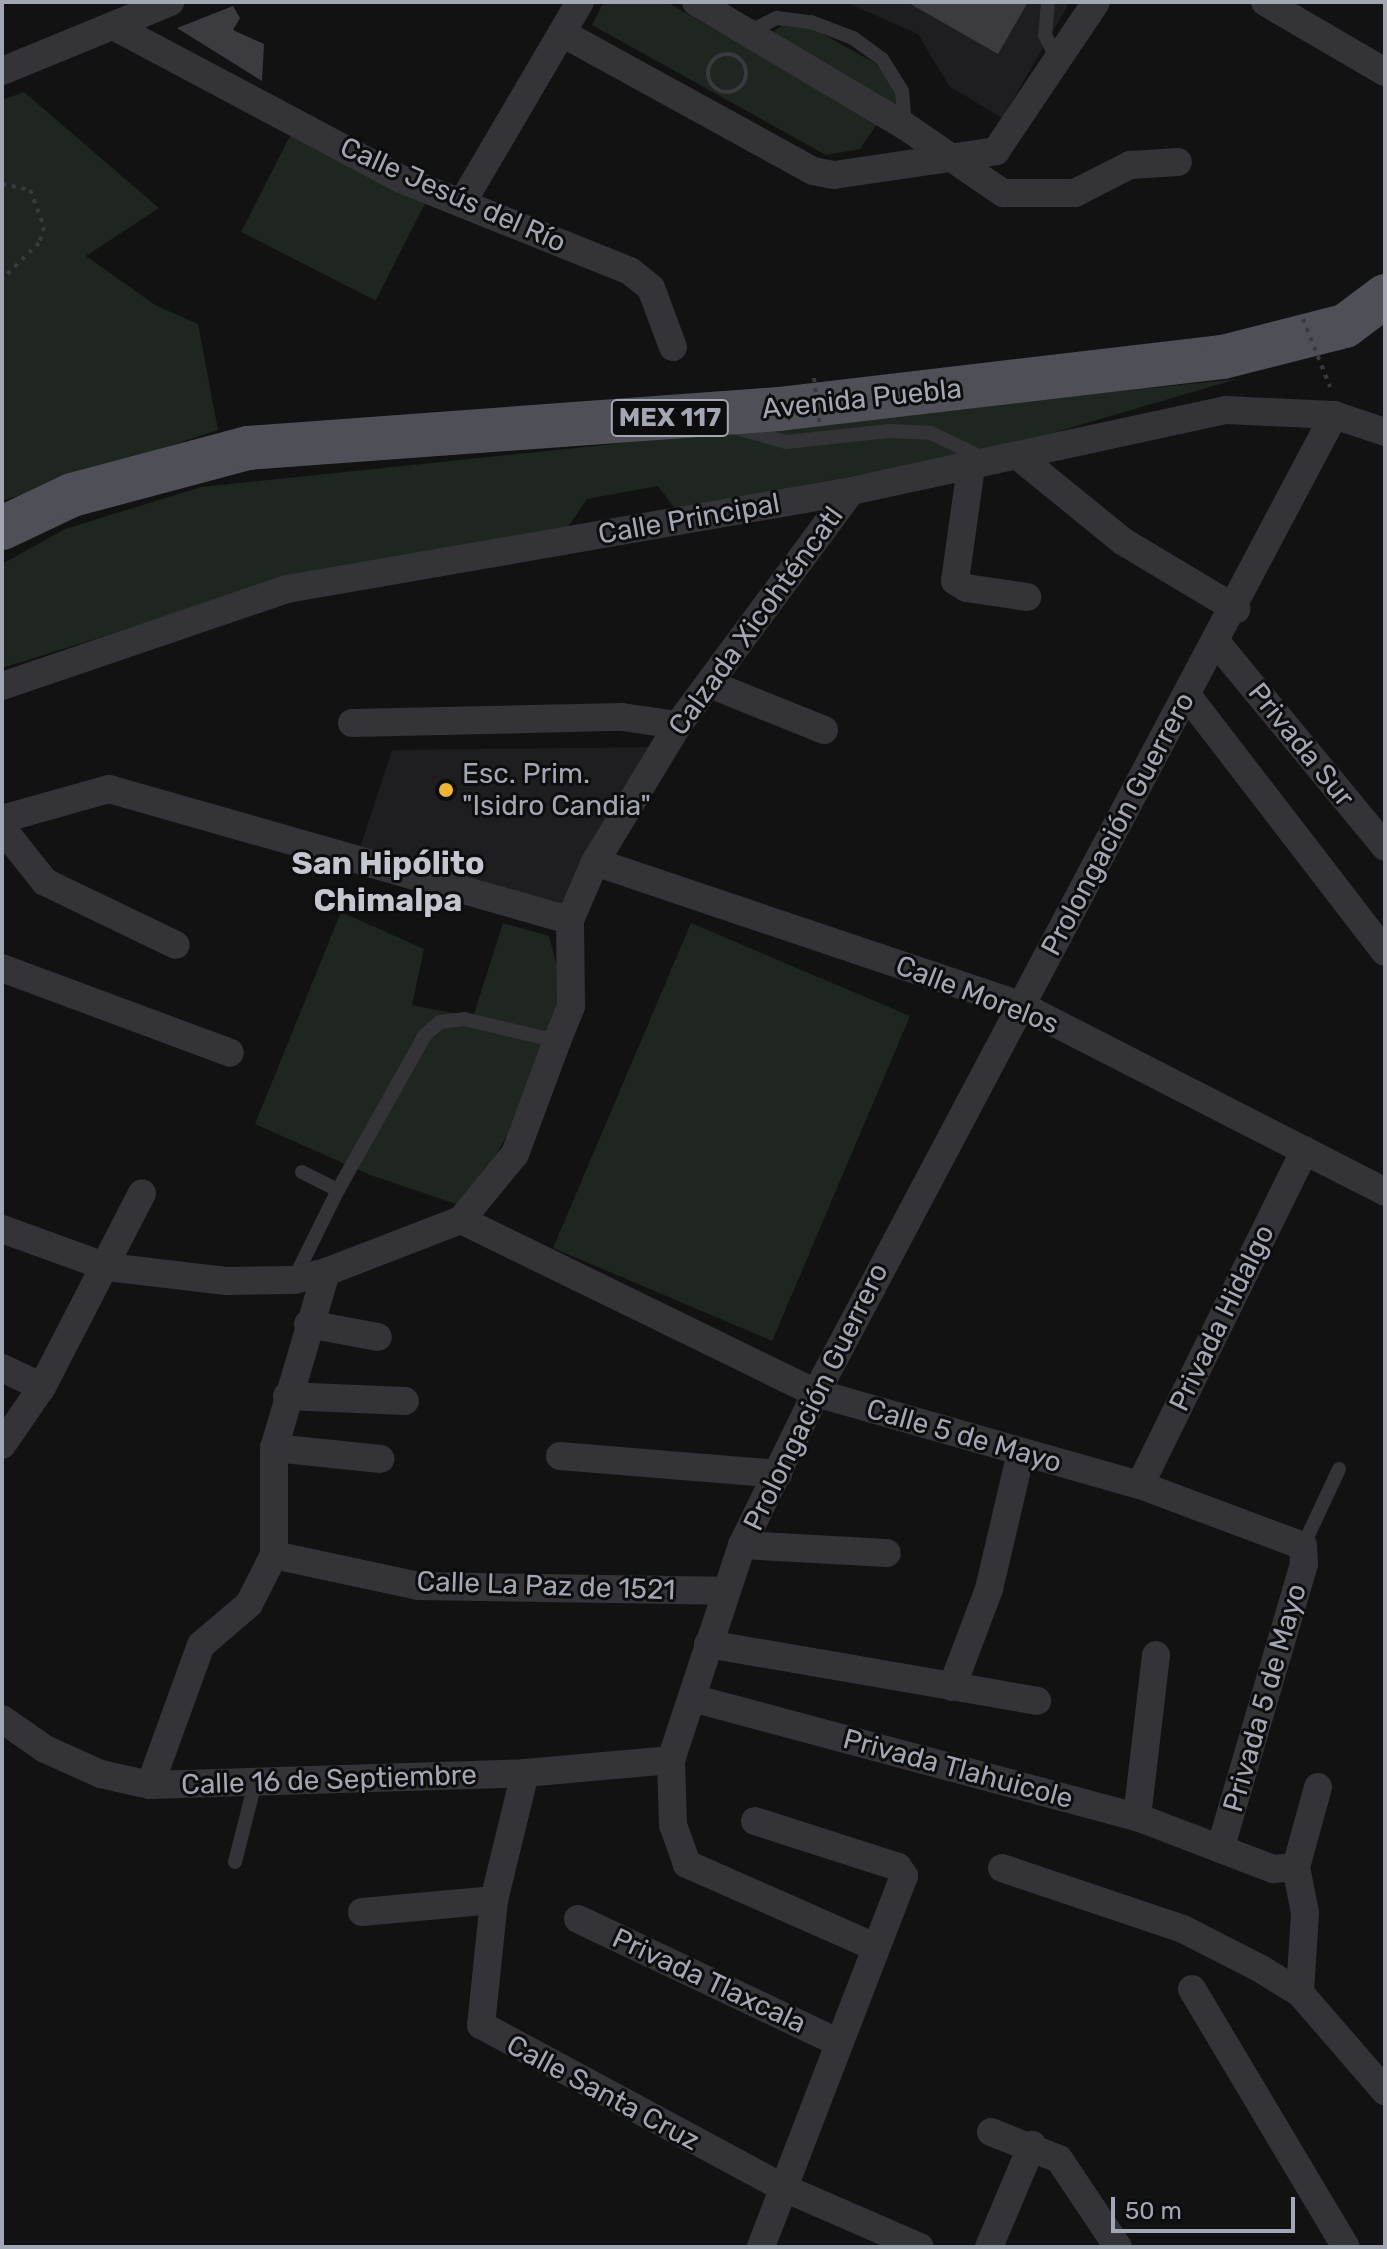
<!DOCTYPE html>
<html>
<head>
<meta charset="utf-8">
<style>
  body { margin:0 }
  #map { position:relative; width:1387px; height:2249px; overflow:hidden; background:#121213; font-family:Rubik,sans-serif }
  div>[style] { position:absolute }
  .built>* { inset:0; background:#1e1e20 }
  .green>* { inset:0; background:#1e261f; transform-origin:0 0 }
  .building>* { inset:0; background:#3c3c40 }
  .path>* { height:4px; margin-top:-2px; transform-origin:0; background:repeating-linear-gradient(90deg,#393a3f 0 4px,transparent 0 10px) }
  .path>.ring { margin:-2px; padding:0; box-sizing:content-box; background:none; border:4px solid #393a3f; border-radius:50% }
  .lane>* { height:14px; margin:-7px; padding:0 7px; transform-origin:7px; border-radius:7px; background:#333338 }
  .street>* { height:28px; margin:-14px; padding:0 14px; transform-origin:14px; border-radius:14px; background:#333338 }
  .primary>* { height:44px; margin:-22px; padding:0 22px; transform-origin:22px; border-radius:22px; background:#4f5057 }
  .path-bridge>* { height:4px; margin-top:-2px; transform-origin:0; background:repeating-linear-gradient(90deg,#393a3f 0 4px,transparent 0 10px) }
  .dots>* { width:22px; height:22px; translate:-50% -50%; box-sizing:border-box; border:4px solid #0d0d0e; border-radius:50% }
  span { translate:-50% -50%; white-space:nowrap; text-align:center; line-height:1.15; -webkit-text-stroke:6px #0d0d0e; paint-order:stroke }
  .shield-label span { padding:2px 6px; background:#0d0d0e; border:2px solid; border-radius:6px; -webkit-text-stroke-width:0 }
  .shield-label { font-size:26px; color:#a3a7b3; font-weight:700 }
  .street-label { font-size:28px; color:#a3a7b3 }
  .poi-label { font-size:28px; color:#a3a7b3 }
  .left { translate:0 -50%; text-align:left }
  .quarter-label { font-size:32px; color:#c4c7d0; font-weight:700 }
  .frame { position:absolute; inset:0; border:4px solid #a3a7b3; pointer-events:none }
  .scale { position:absolute; left:1111px; top:2197px; width:184px; height:36px; box-sizing:border-box; border:4px solid #a3a7b3; border-top:0; padding-left:10px; font-size:24px; line-height:28px; white-space:nowrap; color:#a3a7b3; -webkit-text-stroke:6px #0d0d0e; paint-order:stroke }
</style>
</head>
<body>
<div id="map">
  <div class="built">
    <div style="clip-path:polygon(845px 2px,1070px 2px,1002px 118px,949px 86px,918px 34px)"></div>
    <div style="clip-path:polygon(660px 747px,563px 910px,359px 851px,392px 750px)"></div>
  </div>
  <div class="green">
    <div style="clip-path:polygon(604px 2px,667px 2px,877px 124px,860px 149px,826px 155px,592px 25px)"></div>
    <div style="clip-path:polygon(784px 24px,812px 28px,875px 63px,900px 93px,899px 117px,766px 37px)"></div>
    <div style="clip-path:polygon(24px 92px,159px 208px,86px 256px,155px 305px,198px 324px,218px 430px,2px 501px,2px 100px)"></div>
    <div style="left:291px;top:134px;width:151px;height:110px;rotate:27deg"></div>
    <div style="clip-path:polygon(1237px 379px,998px 449px,675px 509px,658px 486px,587px 499px,565px 531px,281px 581px,2px 668px,2px 564px,65px 529px,201px 487px)"></div>
    <div style="clip-path:polygon(341px 912px,424px 949px,412px 1005px,473px 1017px,503px 923px,549px 936px,563px 989px,509px 1131px,468px 1208px,370px 1175px,255px 1124px)"></div>
    <div style="left:691px;top:923px;width:238px;height:353px;rotate:23deg"></div>
  </div>
  <div class="building">
    <div style="clip-path:polygon(907px 2px,1028px 2px,998px 54px)"></div>
    <div style="clip-path:polygon(233px 6px,240px 18px,233px 30px,264px 44px,262px 81px,177px 28px)"></div>
  </div>
  <div class="path">
    <div class="ring" style="left:708px;top:54px;width:34px;height:34px"></div>
    <div style="left:2px;top:184px;width:29px;rotate:12deg"></div>
    <div style="left:30px;top:190px;width:40px;rotate:69deg"></div>
    <div style="left:44px;top:227px;width:17px;rotate:107deg"></div>
    <div style="left:39px;top:243px;width:52px;rotate:135.8deg"></div>
  </div>
  <div class="lane">
    <div style="left:1048px;top:2px;width:33px;rotate:95deg"></div>
    <div style="left:1045px;top:35px;width:30px;rotate:63deg"></div>
    <div style="left:750px;top:31px;width:30px;rotate:-26deg"></div>
    <div style="left:777px;top:18px;width:34px;rotate:7deg"></div>
    <div style="left:811px;top:22px;width:45px;rotate:20.9deg"></div>
    <div style="left:853px;top:38px;width:36px;rotate:36deg"></div>
    <div style="left:882px;top:59px;width:38px;rotate:58deg"></div>
    <div style="left:902px;top:91px;width:35px;rotate:85deg"></div>
    <div style="left:729px;top:426px;width:59px;rotate:15.7deg"></div>
    <div style="left:786px;top:442px;width:104px;rotate:-6.1deg"></div>
    <div style="left:889px;top:431px;width:42px;rotate:2.7deg"></div>
    <div style="left:931px;top:433px;width:62px;rotate:25.7deg"></div>
    <div style="left:302px;top:1172px;width:40px;rotate:26.6deg"></div>
    <div style="left:294px;top:1279px;width:99px;rotate:-63.7deg"></div>
    <div style="left:338px;top:1190px;width:178px;rotate:-60.7deg"></div>
    <div style="left:425px;top:1035px;width:20px;rotate:-41deg"></div>
    <div style="left:440px;top:1022px;width:24px;rotate:-7deg"></div>
    <div style="left:464px;top:1019px;width:96px;rotate:13.3deg"></div>
    <div style="left:1303px;top:1546px;width:85px;rotate:-64.9deg"></div>
    <div style="left:235px;top:1862px;width:81px;rotate:-75.8deg"></div>
  </div>
  <div class="street">
    <div style="left:696px;top:2px;width:243px;rotate:30.7deg"></div>
    <div style="left:905px;top:126px;width:119px;rotate:34.4deg"></div>
    <div style="left:1003px;top:193px;width:72px"></div>
    <div style="left:1075px;top:193px;width:62px;rotate:-27deg"></div>
    <div style="left:1130px;top:165px;width:48px;rotate:-3.6deg"></div>
    <div style="left:1265px;top:2px;width:139px;rotate:30.3deg"></div>
    <div style="left:115px;top:27px;width:324px;rotate:28deg"></div>
    <div style="left:401px;top:179px;width:247px;rotate:21.9deg"></div>
    <div style="left:630px;top:271px;width:27px;rotate:39deg"></div>
    <div style="left:651px;top:288px;width:63px;rotate:69.6deg"></div>
    <div style="left:562px;top:33px;width:286px;rotate:28.8deg"></div>
    <div style="left:813px;top:171px;width:21px;rotate:11deg"></div>
    <div style="left:834px;top:175px;width:164px;rotate:-8.4deg"></div>
    <div style="left:996px;top:151px;width:179px;rotate:-56.1deg"></div>
    <div style="left:2px;top:71px;width:182px;rotate:-22.3deg"></div>
    <div style="left:462px;top:203px;width:233px;rotate:-59.6deg"></div>
    <div style="left:1018px;top:456px;width:136px;rotate:39.1deg"></div>
    <div style="left:1124px;top:542px;width:131px;rotate:30.9deg"></div>
    <div style="left:971px;top:467px;width:115px;rotate:98deg"></div>
    <div style="left:955px;top:581px;width:13px;rotate:32deg"></div>
    <div style="left:966px;top:588px;width:62px;rotate:8.4deg"></div>
    <div style="left:1217px;top:643px;width:264px;rotate:50.5deg"></div>
    <div style="left:710px;top:684px;width:123px;rotate:22deg"></div>
    <div style="left:2px;top:686px;width:301px;rotate:-18.8deg"></div>
    <div style="left:287px;top:589px;width:572px;rotate:-9.86deg"></div>
    <div style="left:851px;top:491px;width:384px;rotate:-12.2deg"></div>
    <div style="left:1226px;top:410px;width:108px;rotate:2.7deg"></div>
    <div style="left:1334px;top:415px;width:54px;rotate:18.4deg"></div>
    <div style="left:1187px;top:695px;width:324px;rotate:52.4deg"></div>
    <div style="left:352px;top:723px;width:270px;rotate:-1.3deg"></div>
    <div style="left:622px;top:717px;width:57px;rotate:8.1deg"></div>
    <div style="left:2px;top:819px;width:111px;rotate:-15.7deg"></div>
    <div style="left:109px;top:789px;width:479px;rotate:15.9deg"></div>
    <div style="left:2px;top:828px;width:69px;rotate:51.5deg"></div>
    <div style="left:45px;top:882px;width:145px;rotate:25.7deg"></div>
    <div style="left:595px;top:862px;width:448px;rotate:18.6deg"></div>
    <div style="left:1020px;top:1005px;width:410px;rotate:27.1deg"></div>
    <div style="left:2px;top:968px;width:243px;rotate:20.4deg"></div>
    <div style="left:461px;top:1220px;width:395px;rotate:26deg"></div>
    <div style="left:816px;top:1393px;width:337px;rotate:15.9deg"></div>
    <div style="left:1140px;top:1485px;width:174px;rotate:20.5deg"></div>
    <div style="left:1303px;top:1546px;width:18px;rotate:87deg"></div>
    <div style="left:1304px;top:1564px;width:297px;rotate:106.4deg"></div>
    <div style="left:2px;top:1229px;width:112px;rotate:19.9deg"></div>
    <div style="left:107px;top:1267px;width:120px;rotate:6.7deg"></div>
    <div style="left:226px;top:1281px;width:68px;rotate:-0.8deg"></div>
    <div style="left:294px;top:1280px;width:33px;rotate:-14deg"></div>
    <div style="left:326px;top:1272px;width:145px;rotate:-21.1deg"></div>
    <div style="left:461px;top:1220px;width:85px;rotate:-50.7deg"></div>
    <div style="left:515px;top:1154px;width:121px;rotate:-69.6deg"></div>
    <div style="left:557px;top:1041px;width:38px;rotate:-68deg"></div>
    <div style="left:571px;top:1006px;width:86px;rotate:-90.7deg"></div>
    <div style="left:570px;top:920px;width:63px;rotate:-66.7deg"></div>
    <div style="left:595px;top:862px;width:160px;rotate:-58.8deg"></div>
    <div style="left:678px;top:725px;width:291px;rotate:-53.5deg"></div>
    <div style="left:308px;top:1324px;width:71px;rotate:10.5deg"></div>
    <div style="left:2px;top:1368px;width:44px;rotate:25.4deg"></div>
    <div style="left:287px;top:1396px;width:118px;rotate:2.4deg"></div>
    <div style="left:2px;top:1445px;width:70px;rotate:-55.4deg"></div>
    <div style="left:42px;top:1387px;width:218px;rotate:-62.7deg"></div>
    <div style="left:274px;top:1448px;width:107px;rotate:5.9deg"></div>
    <div style="left:560px;top:1456px;width:219px;rotate:4.7deg"></div>
    <div style="left:1140px;top:1485px;width:373px;rotate:-63.8deg"></div>
    <div style="left:742px;top:1545px;width:145px;rotate:3.2deg"></div>
    <div style="left:274px;top:1555px;width:148px;rotate:12.1deg"></div>
    <div style="left:419px;top:1586px;width:305px;rotate:0.9deg"></div>
    <div style="left:708px;top:1644px;width:334px;rotate:9.8deg"></div>
    <div style="left:952px;top:1687px;width:105px;rotate:-69.3deg"></div>
    <div style="left:989px;top:1589px;width:140px;rotate:-76.8deg"></div>
    <div style="left:692px;top:1698px;width:461px;rotate:15deg"></div>
    <div style="left:1137px;top:1817px;width:146px;rotate:20.9deg"></div>
    <div style="left:1273px;top:1869px;width:23px;rotate:-5deg"></div>
    <div style="left:1296px;top:1867px;width:83px;rotate:-74.6deg"></div>
    <div style="left:2px;top:1719px;width:52px;rotate:34.9deg"></div>
    <div style="left:45px;top:1749px;width:61px;rotate:24.1deg"></div>
    <div style="left:101px;top:1774px;width:50px;rotate:12.7deg"></div>
    <div style="left:150px;top:1785px;width:375px;rotate:-1.8deg"></div>
    <div style="left:525px;top:1773px;width:147px;rotate:-5.1deg"></div>
    <div style="left:525px;top:1773px;width:131px;rotate:103.7deg"></div>
    <div style="left:494px;top:1900px;width:126px;rotate:95.9deg"></div>
    <div style="left:481px;top:2025px;width:344px;rotate:28.3deg"></div>
    <div style="left:784px;top:2188px;width:148px;rotate:23.5deg"></div>
    <div style="left:150px;top:1785px;width:149px;rotate:-70deg"></div>
    <div style="left:201px;top:1645px;width:63px;rotate:-40.5deg"></div>
    <div style="left:249px;top:1604px;width:55px;rotate:-63deg"></div>
    <div style="left:274px;top:1555px;width:107px;rotate:-90deg"></div>
    <div style="left:274px;top:1448px;width:184px;rotate:-73.5deg"></div>
    <div style="left:1137px;top:1817px;width:163px;rotate:-83.3deg"></div>
    <div style="left:755px;top:1821px;width:150px;rotate:17.8deg"></div>
    <div style="left:898px;top:1867px;width:11px;rotate:56deg"></div>
    <div style="left:904px;top:1876px;width:398px;rotate:111.1deg"></div>
    <div style="left:1296px;top:1867px;width:47px;rotate:78.9deg"></div>
    <div style="left:1305px;top:1913px;width:80px;rotate:93.6deg"></div>
    <div style="left:1002px;top:1868px;width:191px;rotate:18.6deg"></div>
    <div style="left:1183px;top:1929px;width:88px;rotate:27.1deg"></div>
    <div style="left:1261px;top:1969px;width:46px;rotate:31.6deg"></div>
    <div style="left:1300px;top:1993px;width:130px;rotate:49.1deg"></div>
    <div style="left:362px;top:1912px;width:133px;rotate:-5.2deg"></div>
    <div style="left:578px;top:1919px;width:289px;rotate:25.4deg"></div>
    <div style="left:875px;top:1947px;width:206px;rotate:-156.2deg"></div>
    <div style="left:687px;top:1864px;width:41px;rotate:-109.7deg"></div>
    <div style="left:673px;top:1825px;width:65px;rotate:-91.8deg"></div>
    <div style="left:671px;top:1760px;width:226px;rotate:-71.7deg"></div>
    <div style="left:742px;top:1545px;width:169px;rotate:-64deg"></div>
    <div style="left:816px;top:1393px;width:1107px;rotate:-62.09deg"></div>
    <div style="left:1192px;top:1989px;width:300px;rotate:59.2deg"></div>
    <div style="left:991px;top:2132px;width:73px;rotate:21.7deg"></div>
    <div style="left:1059px;top:2159px;width:106px;rotate:56.2deg"></div>
    <div style="left:989px;top:2247px;width:111px;rotate:-67.1deg"></div>
  </div>
  <div class="primary">
    <div style="left:2px;top:528px;width:77px;rotate:-25.2deg"></div>
    <div style="left:72px;top:495px;width:182px;rotate:-15deg"></div>
    <div style="left:248px;top:448px;width:532px;rotate:-4.2deg"></div>
    <div style="left:779px;top:409px;width:447px;rotate:-6.7deg"></div>
    <div style="left:1223px;top:357px;width:126px;rotate:-14.3deg"></div>
    <div style="left:1345px;top:326px;width:50px;rotate:-36.9deg"></div>
  </div>
  <div class="path-bridge">
    <div style="left:1303px;top:319px;width:73px;rotate:68.3deg"></div>
    <div style="left:814px;top:378px;width:50px;rotate:83.2deg"></div>
  </div>
  <div class="dots">
    <div style="left:446px;top:790px;background:#eeb72f"></div>
  </div>
  <div class="shield-label">
    <span style="left:670px;top:418px">MEX 117</span>
  </div>
  <div class="street-label">
    <span style="left:453px;top:195px;rotate:24deg">Calle Jesús del Río</span>
    <span style="left:862px;top:399px;rotate:-6deg">Avenida Puebla</span>
    <span style="left:689px;top:519px;rotate:-10deg">Calle Principal</span>
    <span style="left:756px;top:621px;rotate:-54deg">Calzada Xicohténcatl</span>
    <span style="left:1301px;top:745px;rotate:51deg">Privada Sur</span>
    <span style="left:1118px;top:824px;rotate:-62deg">Prolongación Guerrero</span>
    <span style="left:977px;top:995px;rotate:21deg">Calle Morelos</span>
    <span style="left:1222px;top:1318px;rotate:-64deg">Privada Hidalgo</span>
    <span style="left:816px;top:1397px;rotate:-64deg">Prolongación Guerrero</span>
    <span style="left:964px;top:1436px;rotate:16deg">Calle 5 de Mayo</span>
    <span style="left:546px;top:1586px;rotate:2deg">Calle La Paz de 1521</span>
    <span style="left:1265px;top:1698px;rotate:-74deg">Privada 5 de Mayo</span>
    <span style="left:958px;top:1769px;rotate:15deg">Privada Tlahuicole</span>
    <span style="left:329px;top:1780px;rotate:-2deg">Calle 16 de Septiembre</span>
    <span style="left:709px;top:1981px;rotate:25deg">Privada Tlaxcala</span>
    <span style="left:603px;top:2093px;rotate:28deg">Calle Santa Cruz</span>
  </div>
  <div class="poi-label">
    <span class="left" style="left:462px;top:790px">Esc. Prim.<br>"Isidro Candia"</span>
  </div>
  <div class="quarter-label">
    <span style="left:388px;top:882px">San Hipólito<br>Chimalpa</span>
  </div>
  <div class="frame"></div>
  <div class="scale">50 m</div>
</div>
</body>
</html>
